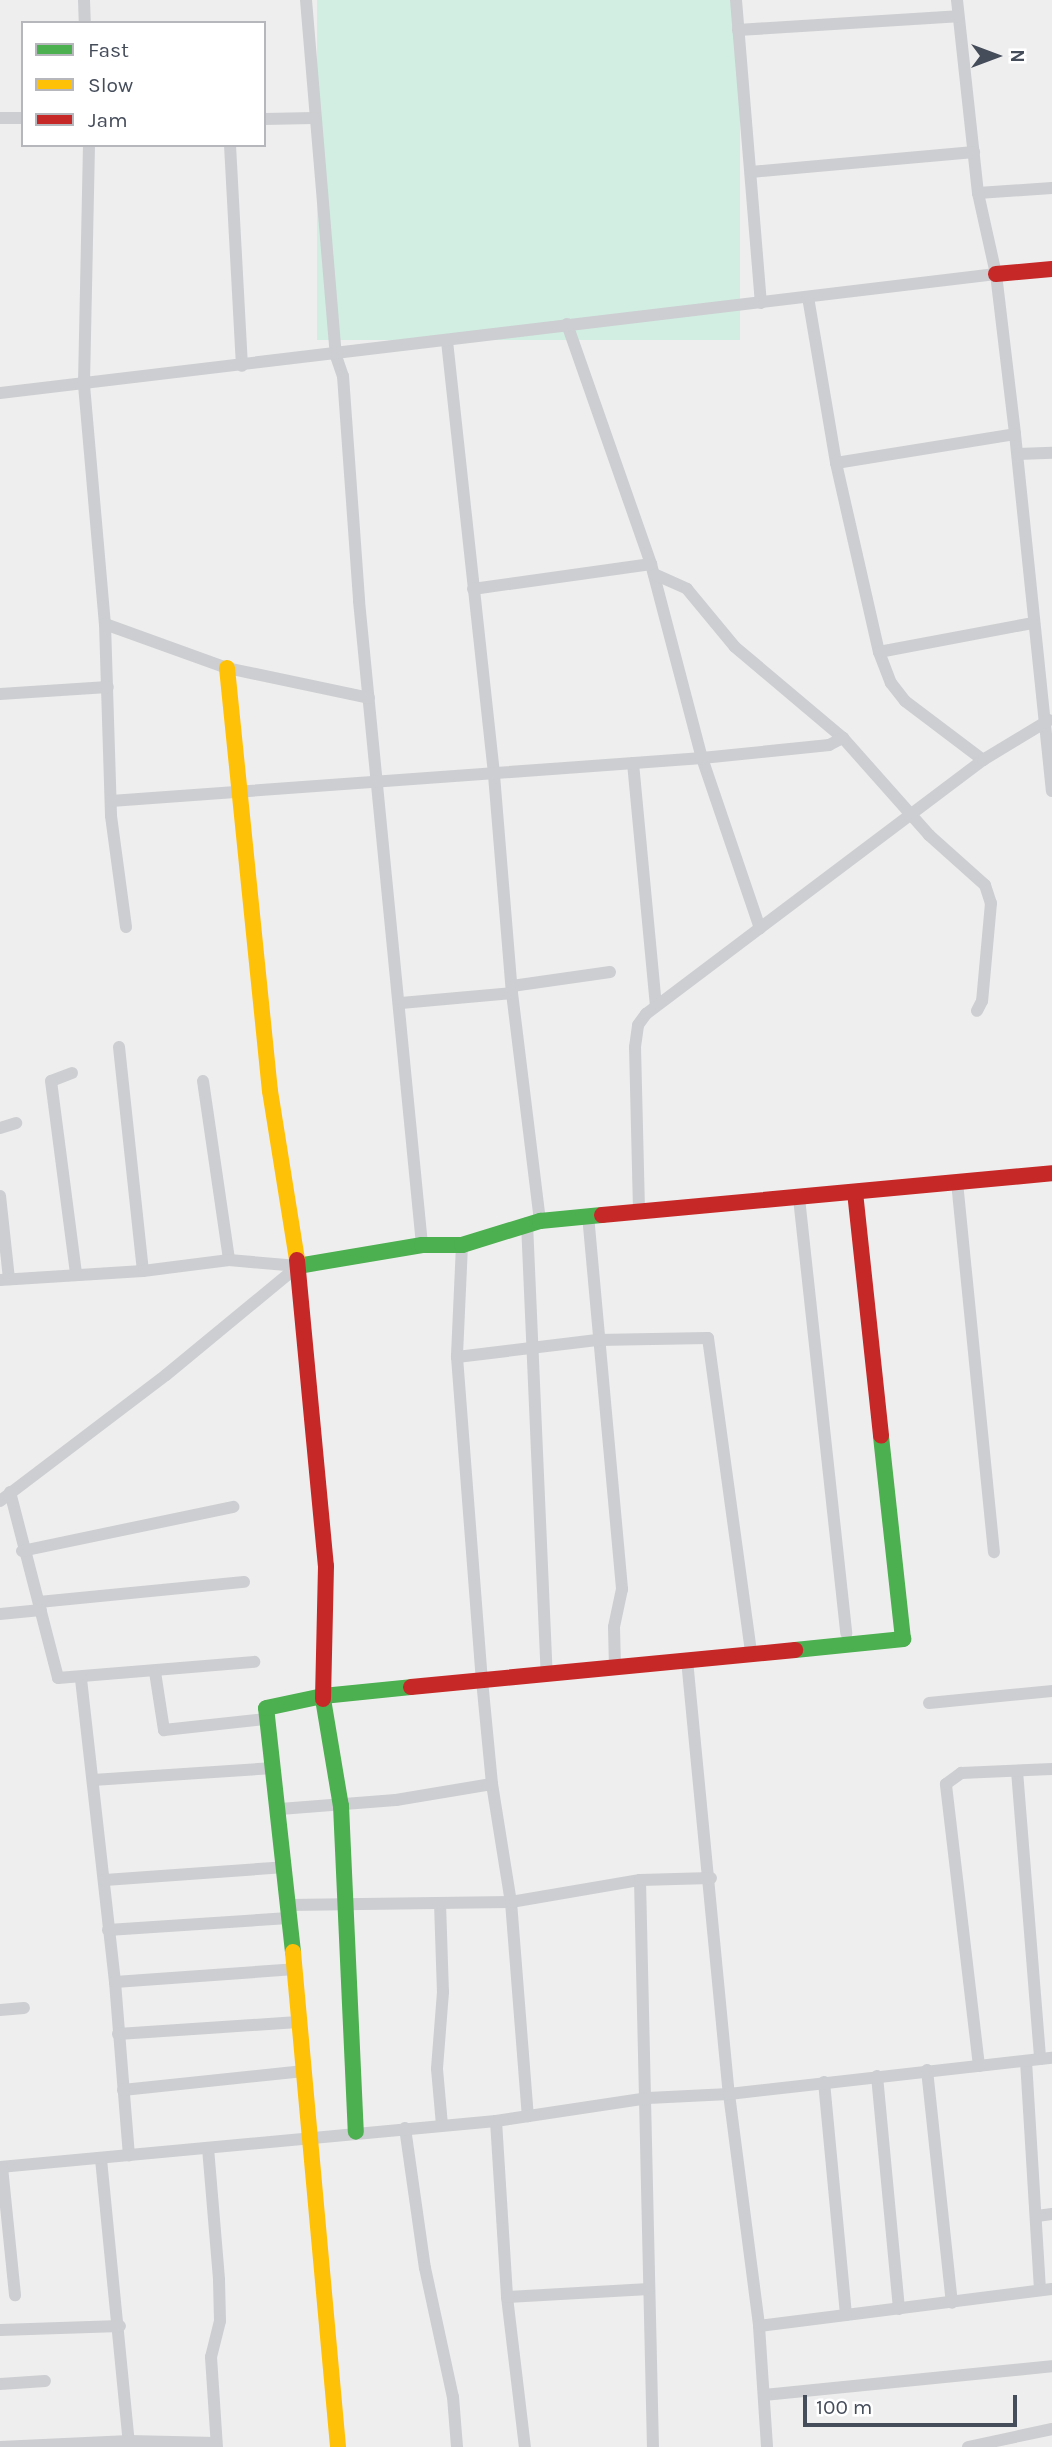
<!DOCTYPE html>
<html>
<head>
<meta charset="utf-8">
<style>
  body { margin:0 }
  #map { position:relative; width:1052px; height:2447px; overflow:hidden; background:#efeeee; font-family:Karla,sans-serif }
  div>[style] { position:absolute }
  .green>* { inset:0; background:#d2eee2; transform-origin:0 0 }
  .street>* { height:12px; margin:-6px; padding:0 6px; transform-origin:6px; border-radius:6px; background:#ccced1 }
  .fast>* { height:16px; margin:-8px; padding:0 8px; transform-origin:8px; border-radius:8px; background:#4caf50 }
  .slow>* { height:16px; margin:-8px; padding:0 8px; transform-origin:8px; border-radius:8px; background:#ffc107 }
  .jam>* { height:16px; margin:-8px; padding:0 8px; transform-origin:8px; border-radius:8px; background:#c62828 }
  span { translate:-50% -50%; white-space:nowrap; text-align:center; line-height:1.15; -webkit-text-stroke:5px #fff; paint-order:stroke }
  .legend { position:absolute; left:21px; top:21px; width:245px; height:126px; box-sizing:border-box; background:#fff; border:2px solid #b5b7bd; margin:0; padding:9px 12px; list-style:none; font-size:21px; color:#454c5a }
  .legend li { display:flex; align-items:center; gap:14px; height:35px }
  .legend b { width:35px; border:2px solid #b5b7bd }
  .north { position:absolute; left:961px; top:21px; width:70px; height:70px; -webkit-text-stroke:5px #fff; paint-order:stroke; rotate:90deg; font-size:19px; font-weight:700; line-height:28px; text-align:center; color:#454c5a }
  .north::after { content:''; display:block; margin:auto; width:24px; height:32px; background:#454c5a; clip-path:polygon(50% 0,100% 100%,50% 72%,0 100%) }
  .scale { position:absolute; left:803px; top:2395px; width:214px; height:32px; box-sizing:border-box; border:4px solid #454c5a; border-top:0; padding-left:9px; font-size:21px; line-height:24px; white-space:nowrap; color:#454c5a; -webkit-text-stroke:5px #fff; paint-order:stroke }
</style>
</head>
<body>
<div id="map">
  <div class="green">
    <div style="left:317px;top:0;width:423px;height:340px"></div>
  </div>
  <div class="street">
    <div style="left:84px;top:0;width:23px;rotate:88deg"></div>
    <div style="left:306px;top:0;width:357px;rotate:85.2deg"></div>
    <div style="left:336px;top:356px;width:21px;rotate:71deg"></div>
    <div style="left:343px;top:376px;width:226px;rotate:85.9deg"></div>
    <div style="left:359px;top:601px;width:647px;rotate:84.41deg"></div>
    <div style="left:736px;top:0;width:304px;rotate:85.3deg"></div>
    <div style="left:957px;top:0;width:194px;rotate:83.8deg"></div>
    <div style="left:978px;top:193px;width:83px;rotate:77.5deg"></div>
    <div style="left:996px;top:274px;width:161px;rotate:83.2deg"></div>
    <div style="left:1015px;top:434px;width:359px;rotate:84.1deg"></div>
    <div style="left:738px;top:30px;width:220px;rotate:-3.6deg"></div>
    <div style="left:0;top:118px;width:23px"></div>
    <div style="left:264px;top:119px;width:50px;rotate:-1.1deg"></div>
    <div style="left:89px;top:145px;width:240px;rotate:91.2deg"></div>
    <div style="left:84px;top:385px;width:240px;rotate:85deg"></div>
    <div style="left:105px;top:624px;width:130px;rotate:19.8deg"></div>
    <div style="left:227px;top:668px;width:145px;rotate:11.9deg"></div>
    <div style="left:230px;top:145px;width:221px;rotate:86.9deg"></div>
    <div style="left:751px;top:172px;width:224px;rotate:-5.1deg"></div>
    <div style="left:978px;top:193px;width:74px;rotate:-3.9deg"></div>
    <div style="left:808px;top:297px;width:168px;rotate:80.4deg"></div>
    <div style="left:836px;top:463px;width:194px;rotate:77.2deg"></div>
    <div style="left:879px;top:652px;width:33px;rotate:69deg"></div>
    <div style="left:891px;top:683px;width:23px;rotate:52deg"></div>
    <div style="left:905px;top:701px;width:98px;rotate:37.1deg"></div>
    <div style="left:567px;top:324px;width:254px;rotate:70.7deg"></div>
    <div style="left:651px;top:564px;width:201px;rotate:75.3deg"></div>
    <div style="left:702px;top:758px;width:180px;rotate:71.2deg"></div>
    <div style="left:447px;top:341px;width:437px;rotate:83.8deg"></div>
    <div style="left:494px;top:775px;width:219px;rotate:85.3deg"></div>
    <div style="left:512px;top:993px;width:230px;rotate:83deg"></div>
    <div style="left:0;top:393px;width:1003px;rotate:-6.81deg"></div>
    <div style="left:1018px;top:454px;width:34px;rotate:-2deg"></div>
    <div style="left:836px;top:463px;width:181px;rotate:-9.2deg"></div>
    <div style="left:654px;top:574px;width:36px;rotate:24deg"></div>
    <div style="left:687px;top:589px;width:75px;rotate:50.4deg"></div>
    <div style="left:735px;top:647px;width:141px;rotate:40.1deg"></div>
    <div style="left:843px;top:738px;width:130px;rotate:48.4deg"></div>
    <div style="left:929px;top:835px;width:75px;rotate:41.8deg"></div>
    <div style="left:985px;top:885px;width:19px;rotate:72deg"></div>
    <div style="left:991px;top:903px;width:98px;rotate:95.2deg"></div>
    <div style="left:982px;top:1001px;width:11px;rotate:117deg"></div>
    <div style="left:473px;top:589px;width:180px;rotate:-8deg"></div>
    <div style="left:105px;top:624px;width:192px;rotate:88.2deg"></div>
    <div style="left:111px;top:816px;width:112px;rotate:82.3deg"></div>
    <div style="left:879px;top:652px;width:156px;rotate:-10.7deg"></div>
    <div style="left:0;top:694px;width:108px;rotate:-3.7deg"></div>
    <div style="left:633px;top:763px;width:243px;rotate:84.6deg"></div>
    <div style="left:111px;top:801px;width:593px;rotate:-4.16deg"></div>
    <div style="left:702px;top:758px;width:128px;rotate:-5.8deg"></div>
    <div style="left:829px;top:745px;width:16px;rotate:-27deg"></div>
    <div style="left:512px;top:986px;width:99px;rotate:-8.1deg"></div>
    <div style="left:401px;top:1003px;width:111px;rotate:-5.1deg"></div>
    <div style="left:119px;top:1047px;width:225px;rotate:83.9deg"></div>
    <div style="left:72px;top:1073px;width:22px;rotate:159deg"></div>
    <div style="left:51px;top:1081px;width:194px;rotate:82.6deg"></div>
    <div style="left:203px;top:1081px;width:181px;rotate:81.7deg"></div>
    <div style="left:0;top:1128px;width:17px;rotate:-17deg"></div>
    <div style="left:957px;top:1182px;width:372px;rotate:84.3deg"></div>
    <div style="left:0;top:1196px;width:83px;rotate:83.8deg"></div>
    <div style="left:799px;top:1198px;width:438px;rotate:83.8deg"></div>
    <div style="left:639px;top:1210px;width:163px;rotate:-91.4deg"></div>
    <div style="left:635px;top:1047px;width:22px;rotate:-82deg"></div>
    <div style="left:638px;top:1025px;width:14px;rotate:-54deg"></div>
    <div style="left:646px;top:1014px;width:422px;rotate:-37deg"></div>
    <div style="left:983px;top:760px;width:77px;rotate:-31.2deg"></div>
    <div style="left:588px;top:1215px;width:376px;rotate:84.8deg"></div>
    <div style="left:622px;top:1589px;width:39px;rotate:102deg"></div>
    <div style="left:614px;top:1627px;width:40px;rotate:88.6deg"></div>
    <div style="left:527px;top:1223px;width:451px;rotate:87.5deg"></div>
    <div style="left:462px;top:1245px;width:112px;rotate:92.6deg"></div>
    <div style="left:457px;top:1357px;width:324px;rotate:85.6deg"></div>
    <div style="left:482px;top:1680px;width:104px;rotate:84.5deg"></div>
    <div style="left:492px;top:1784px;width:120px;rotate:80.9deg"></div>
    <div style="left:511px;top:1902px;width:215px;rotate:85.5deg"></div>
    <div style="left:0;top:1280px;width:143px;rotate:-3.6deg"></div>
    <div style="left:143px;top:1271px;width:87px;rotate:-7.3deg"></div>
    <div style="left:229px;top:1260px;width:69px;rotate:5deg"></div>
    <div style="left:457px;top:1357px;width:141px;rotate:-6.9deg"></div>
    <div style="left:597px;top:1340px;width:111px;rotate:-1deg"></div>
    <div style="left:708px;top:1338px;width:318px;rotate:82.2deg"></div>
    <div style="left:10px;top:1492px;width:192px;rotate:75.5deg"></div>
    <div style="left:58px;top:1678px;width:197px;rotate:-4.7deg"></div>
    <div style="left:0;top:1501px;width:208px;rotate:-37.2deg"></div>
    <div style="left:166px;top:1375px;width:171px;rotate:-39.5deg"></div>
    <div style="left:22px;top:1551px;width:216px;rotate:-11.8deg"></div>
    <div style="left:39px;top:1602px;width:206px;rotate:-5.6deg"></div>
    <div style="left:0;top:1614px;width:41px;rotate:-5.6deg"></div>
    <div style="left:687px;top:1660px;width:436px;rotate:84.5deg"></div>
    <div style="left:729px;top:2094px;width:234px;rotate:82.6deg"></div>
    <div style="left:759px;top:2326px;width:121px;rotate:86.2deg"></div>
    <div style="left:155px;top:1672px;width:59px;rotate:81.2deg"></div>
    <div style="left:164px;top:1730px;width:103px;rotate:-6.2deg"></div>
    <div style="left:81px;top:1679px;width:305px;rotate:83.6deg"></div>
    <div style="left:115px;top:1982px;width:174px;rotate:85.4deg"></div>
    <div style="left:929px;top:1703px;width:124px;rotate:-5.6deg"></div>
    <div style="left:1017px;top:1771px;width:289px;rotate:85.4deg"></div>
    <div style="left:93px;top:1780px;width:181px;rotate:-3.8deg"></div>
    <div style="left:280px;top:1809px;width:116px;rotate:-4.4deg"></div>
    <div style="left:396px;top:1800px;width:97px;rotate:-9.5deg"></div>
    <div style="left:105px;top:1880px;width:180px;rotate:-4.1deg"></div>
    <div style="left:640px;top:1880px;width:567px;rotate:88.69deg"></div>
    <div style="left:440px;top:1903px;width:89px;rotate:88.1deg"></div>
    <div style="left:443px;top:1992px;width:77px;rotate:94.5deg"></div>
    <div style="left:437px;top:2069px;width:56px;rotate:84.9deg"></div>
    <div style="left:288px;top:1905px;width:223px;rotate:-0.8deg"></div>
    <div style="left:511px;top:1902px;width:131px;rotate:-9.7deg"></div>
    <div style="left:640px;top:1880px;width:71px;rotate:-1.6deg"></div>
    <div style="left:108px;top:1930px;width:181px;rotate:-3.8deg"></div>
    <div style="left:115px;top:1982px;width:180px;rotate:-4.1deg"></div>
    <div style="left:0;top:2010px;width:24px;rotate:-5deg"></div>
    <div style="left:118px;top:2034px;width:180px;rotate:-3.8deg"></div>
    <div style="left:1026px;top:2061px;width:229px;rotate:86.5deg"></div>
    <div style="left:979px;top:2066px;width:284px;rotate:-96.7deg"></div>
    <div style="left:946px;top:1784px;width:19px;rotate:-36deg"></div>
    <div style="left:961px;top:1773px;width:91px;rotate:-2.5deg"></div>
    <div style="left:927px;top:2070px;width:234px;rotate:83.9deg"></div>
    <div style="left:877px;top:2076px;width:234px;rotate:84.6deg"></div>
    <div style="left:824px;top:2082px;width:234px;rotate:84.6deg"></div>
    <div style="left:123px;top:2090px;width:182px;rotate:-6deg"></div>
    <div style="left:496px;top:2121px;width:176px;rotate:86.4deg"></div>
    <div style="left:507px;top:2297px;width:151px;rotate:83.2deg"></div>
    <div style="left:405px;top:2128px;width:141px;rotate:81.9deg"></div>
    <div style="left:425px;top:2268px;width:132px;rotate:77.8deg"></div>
    <div style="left:453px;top:2397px;width:50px;rotate:85.4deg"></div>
    <div style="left:208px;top:2148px;width:132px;rotate:85.2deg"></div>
    <div style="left:219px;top:2280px;width:41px;rotate:88.6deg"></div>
    <div style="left:220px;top:2321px;width:37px;rotate:104deg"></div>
    <div style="left:211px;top:2357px;width:90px;rotate:86.2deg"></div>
    <div style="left:101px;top:2159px;width:289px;rotate:84.4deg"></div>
    <div style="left:0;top:2167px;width:498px;rotate:-5.3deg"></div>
    <div style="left:496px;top:2121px;width:154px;rotate:-8.6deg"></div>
    <div style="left:648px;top:2098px;width:81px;rotate:-2.8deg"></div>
    <div style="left:729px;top:2094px;width:325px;rotate:-6.4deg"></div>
    <div style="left:2px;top:2167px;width:129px;rotate:84.2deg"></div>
    <div style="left:1037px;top:2216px;width:15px;rotate:-8deg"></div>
    <div style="left:507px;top:2297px;width:142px;rotate:-3.2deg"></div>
    <div style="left:759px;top:2326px;width:295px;rotate:-7.2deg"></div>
    <div style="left:0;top:2330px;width:120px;rotate:-1.9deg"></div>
    <div style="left:0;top:2384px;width:45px;rotate:-3.8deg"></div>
    <div style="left:764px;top:2395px;width:289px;rotate:-5.7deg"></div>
    <div style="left:0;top:2447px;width:129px;rotate:-2.7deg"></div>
    <div style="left:129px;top:2441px;width:87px;rotate:1.3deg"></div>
    <div style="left:968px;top:2447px;width:86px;rotate:-12.1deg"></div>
  </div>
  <div class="fast">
    <div style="left:298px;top:1266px;width:126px;rotate:-9.6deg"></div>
    <div style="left:422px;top:1245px;width:40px"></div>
    <div style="left:462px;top:1245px;width:82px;rotate:-17.1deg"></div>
    <div style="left:540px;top:1221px;width:62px;rotate:-5.5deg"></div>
    <div style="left:795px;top:1650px;width:109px;rotate:-5.8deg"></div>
    <div style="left:903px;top:1639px;width:204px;rotate:-96.2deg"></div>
    <div style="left:323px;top:1699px;width:109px;rotate:80.5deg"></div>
    <div style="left:341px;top:1806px;width:326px;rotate:87.4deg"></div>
    <div style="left:293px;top:1952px;width:245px;rotate:-96.3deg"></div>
    <div style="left:266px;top:1708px;width:58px;rotate:-11.9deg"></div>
    <div style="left:323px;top:1696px;width:88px;rotate:-5.8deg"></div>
  </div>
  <div class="slow">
    <div style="left:227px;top:668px;width:425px;rotate:84.2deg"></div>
    <div style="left:270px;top:1091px;width:171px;rotate:80.9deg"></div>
    <div style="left:293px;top:1952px;width:497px;rotate:84.8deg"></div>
  </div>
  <div class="jam">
    <div style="left:996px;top:274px;width:56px;rotate:-5.1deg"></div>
    <div style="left:855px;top:1192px;width:245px;rotate:83.9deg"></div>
    <div style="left:602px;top:1215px;width:452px;rotate:-5.3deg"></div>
    <div style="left:297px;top:1260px;width:307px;rotate:84.6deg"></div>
    <div style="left:326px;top:1566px;width:133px;rotate:91.3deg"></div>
    <div style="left:411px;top:1687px;width:386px;rotate:-5.5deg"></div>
  </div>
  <ul class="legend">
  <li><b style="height:9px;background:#4caf50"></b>Fast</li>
  <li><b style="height:9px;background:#ffc107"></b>Slow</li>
  <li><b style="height:9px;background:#c62828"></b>Jam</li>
  </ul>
  <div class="north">N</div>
  <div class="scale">100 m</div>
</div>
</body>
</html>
